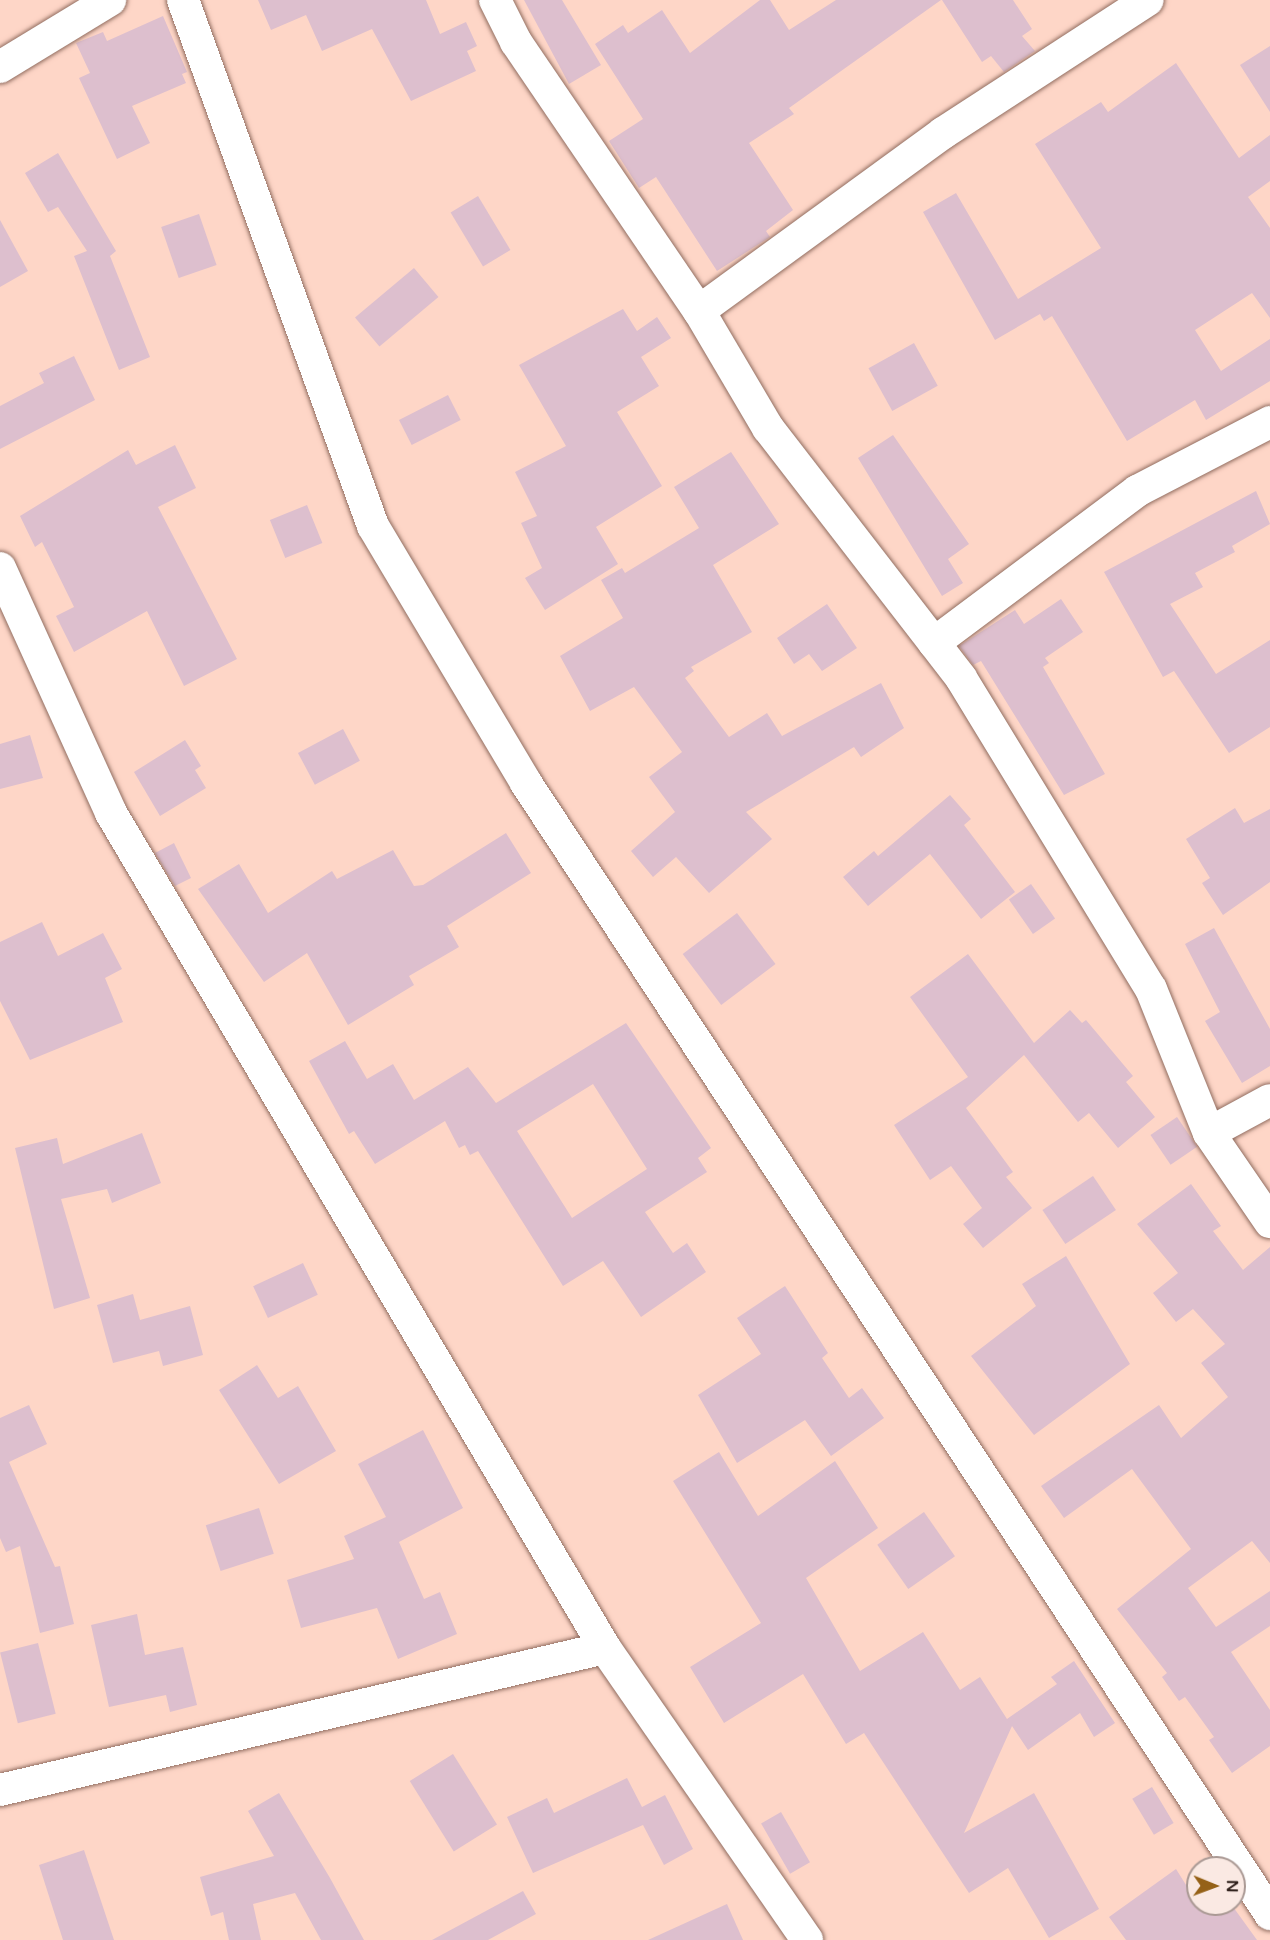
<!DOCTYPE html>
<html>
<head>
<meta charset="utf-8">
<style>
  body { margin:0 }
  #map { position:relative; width:1270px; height:1940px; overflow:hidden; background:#fed6c7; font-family:"Varela Round",sans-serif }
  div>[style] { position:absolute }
  .building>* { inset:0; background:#ddbfce; transform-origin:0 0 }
  .roads { filter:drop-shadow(0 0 2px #916d60) drop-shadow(0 0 2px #916d60) }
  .street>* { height:32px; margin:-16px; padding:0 16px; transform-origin:16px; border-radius:16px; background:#fff }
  span { translate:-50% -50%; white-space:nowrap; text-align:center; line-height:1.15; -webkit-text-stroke:5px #fae9e3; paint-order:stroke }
  .north { position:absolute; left:1186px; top:1856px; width:60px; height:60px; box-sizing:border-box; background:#fae9e3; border:2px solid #aa9994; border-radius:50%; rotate:91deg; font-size:16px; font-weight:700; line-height:24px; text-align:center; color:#31221d }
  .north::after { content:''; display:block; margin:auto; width:21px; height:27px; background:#956117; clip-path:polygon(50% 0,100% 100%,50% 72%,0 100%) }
</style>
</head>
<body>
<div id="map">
  <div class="building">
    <div style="clip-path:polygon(258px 0,426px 0,440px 34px,466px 22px,477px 46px,467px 51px,476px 71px,411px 101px,372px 29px,322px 51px,306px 15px,271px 30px)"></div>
    <div style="clip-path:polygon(524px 0,562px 0,601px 65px,569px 84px)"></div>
    <div style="clip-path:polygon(760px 0,770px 0,789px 30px,836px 0,941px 0,789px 108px,794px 114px,749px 143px,793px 210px,766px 231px,770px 237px,717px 271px,656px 177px,639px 188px,609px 141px,643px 119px,595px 44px,623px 25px,628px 33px,662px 10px,690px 53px)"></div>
    <div style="clip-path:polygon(942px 0,1013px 0,1032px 29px,1022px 36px,1035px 51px,1004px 72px,991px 56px,982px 62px)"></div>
    <div style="clip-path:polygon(163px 16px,187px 72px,182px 74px,186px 83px,132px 106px,150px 143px,117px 159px,79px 78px,90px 73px,76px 43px,103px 32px,107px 41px)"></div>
    <div style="clip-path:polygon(1270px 46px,1270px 112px,1240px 65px)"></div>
    <div style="clip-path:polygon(1176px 63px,1239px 158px,1270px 135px,1270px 181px,1248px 197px,1270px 228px,1270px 318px,1252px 293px,1195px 330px,1221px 371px,1270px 339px,1270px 381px,1206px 420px,1195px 400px,1127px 441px,1052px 316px,1044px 321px,1040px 314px,995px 340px,923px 212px,956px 193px,1018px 299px,1101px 248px,1035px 144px,1101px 102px,1108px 112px)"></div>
    <div style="clip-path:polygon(58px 153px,116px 251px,110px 256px,150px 357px,119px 370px,74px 256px,87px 251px,58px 207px,48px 212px,25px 173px)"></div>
    <div style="left:478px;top:196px;width:63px;height:32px;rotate:59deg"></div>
    <div style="left:199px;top:214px;width:54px;height:40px;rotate:71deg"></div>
    <div style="clip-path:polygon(0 220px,28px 271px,0 287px)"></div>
    <div style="left:414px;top:268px;width:38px;height:77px;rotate:50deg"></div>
    <div style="clip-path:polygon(623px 309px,637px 331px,657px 317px,671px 338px,641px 357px,659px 386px,617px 412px,662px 486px,596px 527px,618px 564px,545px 610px,525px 578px,542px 568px,521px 523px,537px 516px,515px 472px,566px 446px,519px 365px)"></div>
    <div style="left:914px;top:343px;width:49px;height:52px;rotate:61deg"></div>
    <div style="clip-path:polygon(74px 356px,95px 400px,0 449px,0 406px,44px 383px,39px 373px)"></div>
    <div style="left:448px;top:395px;width:28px;height:55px;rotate:63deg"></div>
    <div style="clip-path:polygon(893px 435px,969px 544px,948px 559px,963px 583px,942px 596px,858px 458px)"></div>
    <div style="clip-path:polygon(175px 445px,196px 488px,158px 507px,237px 659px,184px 686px,147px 611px,74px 652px,56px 616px,74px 607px,42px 542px,35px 547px,20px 516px,128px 450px,136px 465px)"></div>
    <div style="clip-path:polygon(731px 452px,779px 524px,713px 565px,752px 632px,691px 667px,694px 671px,685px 678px,729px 737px,767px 713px,782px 736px,881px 683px,904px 728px,861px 757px,854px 747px,746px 812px,772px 839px,709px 893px,676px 857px,653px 877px,631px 851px,675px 812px,649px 777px,682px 752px,634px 687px,590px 711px,560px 656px,623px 618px,601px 580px,622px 568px,625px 573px,699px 528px,674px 487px)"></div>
    <div style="clip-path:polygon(1256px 491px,1270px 524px,1232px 546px,1235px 552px,1195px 573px,1203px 587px,1170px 604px,1216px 674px,1270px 640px,1270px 727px,1229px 753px,1174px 671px,1163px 677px,1104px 572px)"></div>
    <div style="left:307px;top:505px;width:41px;height:40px;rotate:68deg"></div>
    <div style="clip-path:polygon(1061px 599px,1083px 632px,1045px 658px,1049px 663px,1043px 667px,1105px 774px,1064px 795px,981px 661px,973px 665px,959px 646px,1015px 610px,1024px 624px)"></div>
    <div style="clip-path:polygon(827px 604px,857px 648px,822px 671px,809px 654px,794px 664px,777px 638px)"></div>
    <div style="left:343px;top:729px;width:36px;height:51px;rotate:62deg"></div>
    <div style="clip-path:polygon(30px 735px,43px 778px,0 789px,0 744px)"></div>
    <div style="clip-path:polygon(185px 740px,201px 766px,195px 770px,206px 788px,160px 816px,134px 772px)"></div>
    <div style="clip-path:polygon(950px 795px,971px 819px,964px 825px,1015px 892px,981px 919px,930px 854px,868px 906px,843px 877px,874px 851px,878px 856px)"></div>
    <div style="clip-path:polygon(1235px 808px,1244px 823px,1270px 809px,1270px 882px,1223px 915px,1202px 883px,1210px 878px,1186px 839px)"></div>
    <div style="clip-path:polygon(506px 833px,531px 873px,447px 926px,459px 947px,409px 976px,414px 985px,348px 1025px,307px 953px,264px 982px,198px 889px,239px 864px,268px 913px,332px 871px,337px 879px,393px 850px,414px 886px,423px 885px)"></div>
    <div style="clip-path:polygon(174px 843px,191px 878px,175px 886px,155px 853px)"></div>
    <div style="left:1031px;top:884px;width:42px;height:27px;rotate:55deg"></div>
    <div style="left:737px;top:913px;width:64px;height:68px;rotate:53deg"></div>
    <div style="clip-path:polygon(42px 922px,58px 956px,103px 933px,122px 969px,105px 978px,123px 1022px,30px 1060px,0 1001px,0 942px)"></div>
    <div style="clip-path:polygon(1214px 928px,1270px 1029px,1270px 1066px,1242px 1083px,1205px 1021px,1220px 1012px,1185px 944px)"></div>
    <div style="clip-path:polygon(968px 954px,1034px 1043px,1070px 1010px,1082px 1023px,1086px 1020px,1133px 1076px,1126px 1082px,1155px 1117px,1118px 1148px,1089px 1113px,1078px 1122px,1024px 1055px,966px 1108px,1013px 1172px,1006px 1177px,1032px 1208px,983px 1248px,963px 1224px,982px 1208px,951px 1166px,930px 1180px,894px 1125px,968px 1077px,910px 997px)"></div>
    <div style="clip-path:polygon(evenodd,626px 1023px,711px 1148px,698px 1158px,707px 1172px,645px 1212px,673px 1253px,687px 1243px,706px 1272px,641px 1317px,603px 1261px,563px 1286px,478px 1151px,470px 1155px,465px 1145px,459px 1148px,445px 1121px,375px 1164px,354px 1131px,349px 1134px,309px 1061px,345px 1041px,367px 1079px,393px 1064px,414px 1100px,468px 1067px,496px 1103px,626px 1023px,593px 1084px,647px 1169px,572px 1218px,517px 1131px,593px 1084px)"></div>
    <div style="left:1177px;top:1117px;width:36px;height:32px;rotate:56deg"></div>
    <div style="clip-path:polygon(142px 1133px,161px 1183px,112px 1203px,107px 1189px,61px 1199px,90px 1298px,54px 1309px,15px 1148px,57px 1138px,63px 1164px)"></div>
    <div style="left:1093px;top:1176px;width:41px;height:61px;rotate:56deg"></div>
    <div style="clip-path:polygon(1191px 1184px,1221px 1226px,1213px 1231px,1243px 1270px,1270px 1247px,1270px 1563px,1252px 1541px,1188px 1588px,1216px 1627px,1270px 1591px,1270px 1626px,1231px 1652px,1270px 1710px,1270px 1746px,1232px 1773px,1209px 1740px,1214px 1737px,1185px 1697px,1179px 1701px,1162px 1677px,1167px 1673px,1117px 1609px,1191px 1549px,1132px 1469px,1064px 1518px,1041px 1486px,1159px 1405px,1181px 1438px,1228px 1397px,1201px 1363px,1225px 1344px,1193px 1309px,1176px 1322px,1153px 1293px,1178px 1273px,1137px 1224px)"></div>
    <div style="clip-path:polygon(1066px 1256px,1130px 1364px,1034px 1435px,971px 1356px,1036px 1306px,1022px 1284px)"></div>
    <div style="left:303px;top:1263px;width:35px;height:55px;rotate:65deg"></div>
    <div style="clip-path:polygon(785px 1286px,828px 1353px,822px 1358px,849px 1398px,862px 1388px,884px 1418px,831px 1456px,805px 1420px,737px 1463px,698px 1395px,761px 1354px,737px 1318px)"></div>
    <div style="clip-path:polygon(133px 1294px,140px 1320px,190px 1306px,203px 1355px,163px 1366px,159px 1351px,113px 1363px,97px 1305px)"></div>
    <div style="clip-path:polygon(257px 1365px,278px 1398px,298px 1386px,336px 1451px,279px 1484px,219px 1390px)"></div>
    <div style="clip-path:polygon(29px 1405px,47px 1444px,9px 1462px,55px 1567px,60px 1566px,74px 1624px,40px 1633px,20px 1546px,6px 1552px,0 1538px,0 1418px)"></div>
    <div style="clip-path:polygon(423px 1430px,463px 1508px,399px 1542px,424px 1599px,440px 1592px,457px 1634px,398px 1659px,377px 1608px,301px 1628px,287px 1580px,354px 1559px,344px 1536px,386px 1517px,358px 1464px)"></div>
    <div style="clip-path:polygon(719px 1452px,758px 1516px,835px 1461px,878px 1528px,806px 1578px,860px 1671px,923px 1632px,960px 1690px,980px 1677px,1007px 1719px,1057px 1684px,1051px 1677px,1074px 1661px,1115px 1723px,1094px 1737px,1080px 1713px,1028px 1750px,1012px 1726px,964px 1833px,1034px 1793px,1099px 1909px,1049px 1938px,1008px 1868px,969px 1893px,864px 1733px,846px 1744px,803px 1674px,724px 1723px,690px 1667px,761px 1623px,673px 1481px)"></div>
    <div style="left:259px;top:1508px;width:48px;height:56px;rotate:72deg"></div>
    <div style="left:924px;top:1512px;width:54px;height:57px;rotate:55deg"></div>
    <div style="clip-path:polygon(137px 1614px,145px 1655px,183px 1647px,197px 1705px,170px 1712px,166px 1695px,109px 1707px,91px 1625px)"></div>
    <div style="left:38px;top:1643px;width:73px;height:39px;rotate:76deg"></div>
    <div style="left:453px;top:1754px;width:83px;height:51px;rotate:58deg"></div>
    <div style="clip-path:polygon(627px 1778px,642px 1807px,665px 1795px,693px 1849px,664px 1865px,643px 1825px,533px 1873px,507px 1817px,547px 1798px,554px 1813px)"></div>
    <div style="left:1152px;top:1787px;width:42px;height:23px;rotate:59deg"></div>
    <div style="clip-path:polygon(279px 1793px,330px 1878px,364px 1940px,321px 1940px,295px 1893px,253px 1904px,261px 1940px,229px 1940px,223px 1912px,211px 1916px,200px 1877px,274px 1856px,248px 1811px)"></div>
    <div style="left:781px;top:1812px;width:58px;height:23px;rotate:60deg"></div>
    <div style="clip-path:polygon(84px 1850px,114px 1940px,63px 1940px,39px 1865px)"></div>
    <div style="clip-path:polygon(1176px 1869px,1198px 1904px,1231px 1904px,1257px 1940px,1126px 1940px,1109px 1917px)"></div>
    <div style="clip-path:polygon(523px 1891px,536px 1914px,488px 1940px,432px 1940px)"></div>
    <div style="clip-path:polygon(727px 1904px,743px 1940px,648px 1940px)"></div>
  </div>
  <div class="roads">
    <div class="street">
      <div style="left:183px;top:0;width:559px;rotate:70.14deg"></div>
      <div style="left:373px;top:526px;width:299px;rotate:59.2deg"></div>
      <div style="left:526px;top:783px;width:1354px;rotate:56.66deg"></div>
      <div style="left:495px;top:0;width:47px;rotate:63.4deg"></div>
      <div style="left:516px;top:42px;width:325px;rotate:55.8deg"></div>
      <div style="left:699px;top:311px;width:136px;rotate:59.5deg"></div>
      <div style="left:768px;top:428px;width:316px;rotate:52.3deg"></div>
      <div style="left:961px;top:678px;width:364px;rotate:58.6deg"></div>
      <div style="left:1151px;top:989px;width:155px;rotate:68.1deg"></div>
      <div style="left:1209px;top:1133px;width:108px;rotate:55.6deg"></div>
      <div style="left:0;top:67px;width:129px;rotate:-31.3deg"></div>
      <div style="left:699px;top:311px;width:302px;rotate:-36.1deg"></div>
      <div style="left:943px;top:133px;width:244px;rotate:-33deg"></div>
      <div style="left:0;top:568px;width:269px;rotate:65.6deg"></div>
      <div style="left:111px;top:813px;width:970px;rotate:59.39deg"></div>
      <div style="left:605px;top:1648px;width:355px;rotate:55.3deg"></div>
      <div style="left:934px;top:643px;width:254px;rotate:-36.8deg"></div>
      <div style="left:1137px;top:491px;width:150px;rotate:-27.4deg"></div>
      <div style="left:1209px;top:1133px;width:69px;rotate:-28.4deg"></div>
      <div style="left:0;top:1790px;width:621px;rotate:-13.21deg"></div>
    </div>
  </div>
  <div class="north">N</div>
</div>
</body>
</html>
